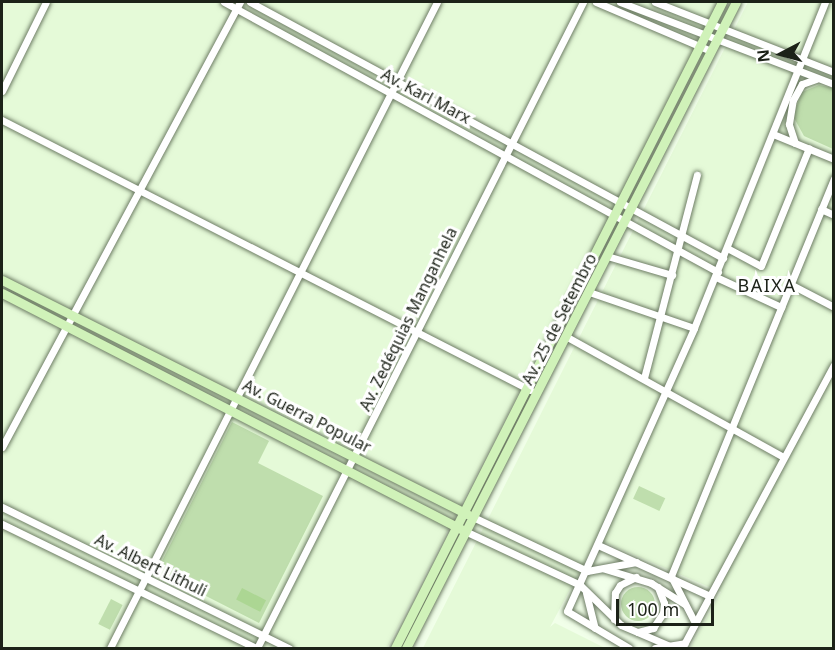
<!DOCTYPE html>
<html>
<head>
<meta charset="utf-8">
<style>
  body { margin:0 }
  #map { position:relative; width:835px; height:650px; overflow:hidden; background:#f1ffe9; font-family:"Noto Sans",sans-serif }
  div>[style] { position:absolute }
  .built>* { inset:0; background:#e5fad8 }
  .green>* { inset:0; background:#bfdead; transform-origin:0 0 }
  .round { border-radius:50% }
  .water>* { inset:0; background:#acd693; transform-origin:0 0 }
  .roads { filter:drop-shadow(0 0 2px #6e7d65) drop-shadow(0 0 2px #6e7d65) }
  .minor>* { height:7px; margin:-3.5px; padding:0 3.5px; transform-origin:3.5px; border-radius:3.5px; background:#fff }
  .major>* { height:9px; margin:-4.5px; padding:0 4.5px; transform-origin:4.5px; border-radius:4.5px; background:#d0f2b9 }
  span { translate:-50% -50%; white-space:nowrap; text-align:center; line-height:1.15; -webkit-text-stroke:6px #fff; paint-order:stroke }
  .street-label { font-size:16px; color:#1c2218 }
  .neighbourhood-label { font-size:18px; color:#1c2218; letter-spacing:1.5px }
  .frame { position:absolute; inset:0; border:3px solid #1c2218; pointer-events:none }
  .north { position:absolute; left:751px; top:24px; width:60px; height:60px; -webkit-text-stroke:4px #fff; paint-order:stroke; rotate:264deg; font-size:16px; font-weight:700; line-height:24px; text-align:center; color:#1c2218 }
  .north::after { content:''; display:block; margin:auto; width:21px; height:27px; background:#1c2218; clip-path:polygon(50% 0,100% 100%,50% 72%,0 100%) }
  .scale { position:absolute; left:616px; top:599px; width:98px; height:27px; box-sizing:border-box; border:3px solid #1c2218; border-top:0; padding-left:8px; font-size:18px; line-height:21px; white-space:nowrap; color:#1c2218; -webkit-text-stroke:4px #fff; paint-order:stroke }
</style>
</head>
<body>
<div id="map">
  <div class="built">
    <div style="clip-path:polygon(2px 2px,720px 2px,387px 648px,2px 648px)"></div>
    <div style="clip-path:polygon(748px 2px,833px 2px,833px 648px,690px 648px,721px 592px,597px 539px,550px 627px,555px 623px,605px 648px,423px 648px)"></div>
  </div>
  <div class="green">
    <div style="clip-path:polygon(819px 85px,833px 88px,833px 149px,804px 136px,793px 116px,802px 92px)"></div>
    <div style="clip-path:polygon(232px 422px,269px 441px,258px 463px,323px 496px,259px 623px,157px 571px)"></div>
    <div style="left:639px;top:486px;width:29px;height:14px;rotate:25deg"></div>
    <div class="round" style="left:621px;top:587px;width:34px;height:34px"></div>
    <div style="left:111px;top:599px;width:13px;height:28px;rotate:27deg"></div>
  </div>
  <div class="water">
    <div style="left:242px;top:588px;width:27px;height:13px;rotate:27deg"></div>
  </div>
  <div class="roads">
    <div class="minor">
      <div style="left:224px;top:2px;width:563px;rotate:28.66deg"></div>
      <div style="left:250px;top:2px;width:538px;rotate:28.42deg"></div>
      <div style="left:596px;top:2px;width:125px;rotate:23.1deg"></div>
      <div style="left:620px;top:2px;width:229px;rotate:21deg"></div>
      <div style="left:655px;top:2px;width:192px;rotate:21.4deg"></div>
      <div style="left:2px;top:91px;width:99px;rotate:-63.7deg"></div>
      <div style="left:2px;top:120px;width:593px;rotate:27.08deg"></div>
      <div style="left:773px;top:134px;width:66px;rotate:22.3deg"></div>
      <div style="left:795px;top:143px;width:20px;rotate:-108deg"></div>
      <div style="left:789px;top:124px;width:24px;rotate:-81deg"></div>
      <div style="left:793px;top:100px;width:18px;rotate:-61deg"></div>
      <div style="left:802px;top:84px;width:15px;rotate:-20deg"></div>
      <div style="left:821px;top:209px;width:14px;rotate:25deg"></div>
      <div style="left:727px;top:248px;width:38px;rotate:28deg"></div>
      <div style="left:761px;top:266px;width:127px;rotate:-67.9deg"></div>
      <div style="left:607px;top:256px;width:68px;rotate:16.3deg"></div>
      <div style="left:716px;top:277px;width:72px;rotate:24.8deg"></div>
      <div style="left:790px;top:284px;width:50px;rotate:27.6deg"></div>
      <div style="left:589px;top:292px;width:111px;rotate:18.9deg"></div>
      <div style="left:567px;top:337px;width:246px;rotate:29deg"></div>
      <div style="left:644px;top:378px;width:210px;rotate:-75.4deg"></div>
      <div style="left:2px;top:447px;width:505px;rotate:-61.86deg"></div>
      <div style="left:2px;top:507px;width:320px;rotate:26.2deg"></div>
      <div style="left:475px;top:518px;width:124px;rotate:25.3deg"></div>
      <div style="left:587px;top:571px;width:50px;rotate:-10.4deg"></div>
      <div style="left:2px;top:524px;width:283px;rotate:26deg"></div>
      <div style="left:467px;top:532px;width:125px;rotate:25.1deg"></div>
      <div style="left:580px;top:585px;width:57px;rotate:44.3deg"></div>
      <div style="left:621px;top:625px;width:53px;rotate:23.2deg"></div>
      <div style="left:598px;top:545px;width:123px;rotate:24.5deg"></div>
      <div style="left:605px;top:569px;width:48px;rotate:16.9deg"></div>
      <div style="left:651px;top:583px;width:40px;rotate:32deg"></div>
      <div style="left:586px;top:593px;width:36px;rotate:76deg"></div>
      <div style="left:614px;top:619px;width:26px;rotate:-88deg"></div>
      <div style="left:615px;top:593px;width:9px;rotate:-58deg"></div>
      <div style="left:620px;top:585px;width:18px;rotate:-27deg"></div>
      <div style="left:695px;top:623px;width:53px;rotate:-117.1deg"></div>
      <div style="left:671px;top:576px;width:430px;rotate:-67.7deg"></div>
      <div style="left:638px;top:632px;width:16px;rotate:-15deg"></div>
      <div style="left:653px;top:628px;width:18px;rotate:-56deg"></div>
      <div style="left:663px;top:613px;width:10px;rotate:-84deg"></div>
      <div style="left:664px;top:603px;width:17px;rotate:-111deg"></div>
      <div style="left:110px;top:648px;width:724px;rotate:-63.15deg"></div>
      <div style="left:257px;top:648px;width:724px;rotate:-63.22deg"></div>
      <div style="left:629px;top:648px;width:72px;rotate:-149.2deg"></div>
      <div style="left:567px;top:611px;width:310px;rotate:-65.8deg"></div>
      <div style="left:694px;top:328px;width:351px;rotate:-68.1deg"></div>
      <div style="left:655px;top:648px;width:30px;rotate:-9deg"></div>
      <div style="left:682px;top:648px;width:321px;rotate:-61.8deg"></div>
    </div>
    <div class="major">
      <div style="left:2px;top:280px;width:521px;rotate:26.71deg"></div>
      <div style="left:2px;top:293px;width:516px;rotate:27.21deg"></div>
      <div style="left:395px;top:648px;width:724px;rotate:-63.15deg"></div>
      <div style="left:406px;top:648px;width:725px;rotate:-62.94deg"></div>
    </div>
  </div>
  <div class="street-label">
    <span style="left:426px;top:96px;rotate:28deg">Av. Karl Marx</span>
    <span style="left:408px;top:319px;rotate:-64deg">Av. Zedéquias Manganhela</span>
    <span style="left:559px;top:319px;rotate:-63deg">Av. 25 de Setembro</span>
    <span style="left:307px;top:416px;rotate:27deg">Av. Guerra Popular</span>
    <span style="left:151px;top:565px;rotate:26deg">Av. Albert Lithuli</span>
  </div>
  <div class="neighbourhood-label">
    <span style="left:767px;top:285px">BAIXA</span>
  </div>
  <div class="frame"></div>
  <div class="north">N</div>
  <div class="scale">100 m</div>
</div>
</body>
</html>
